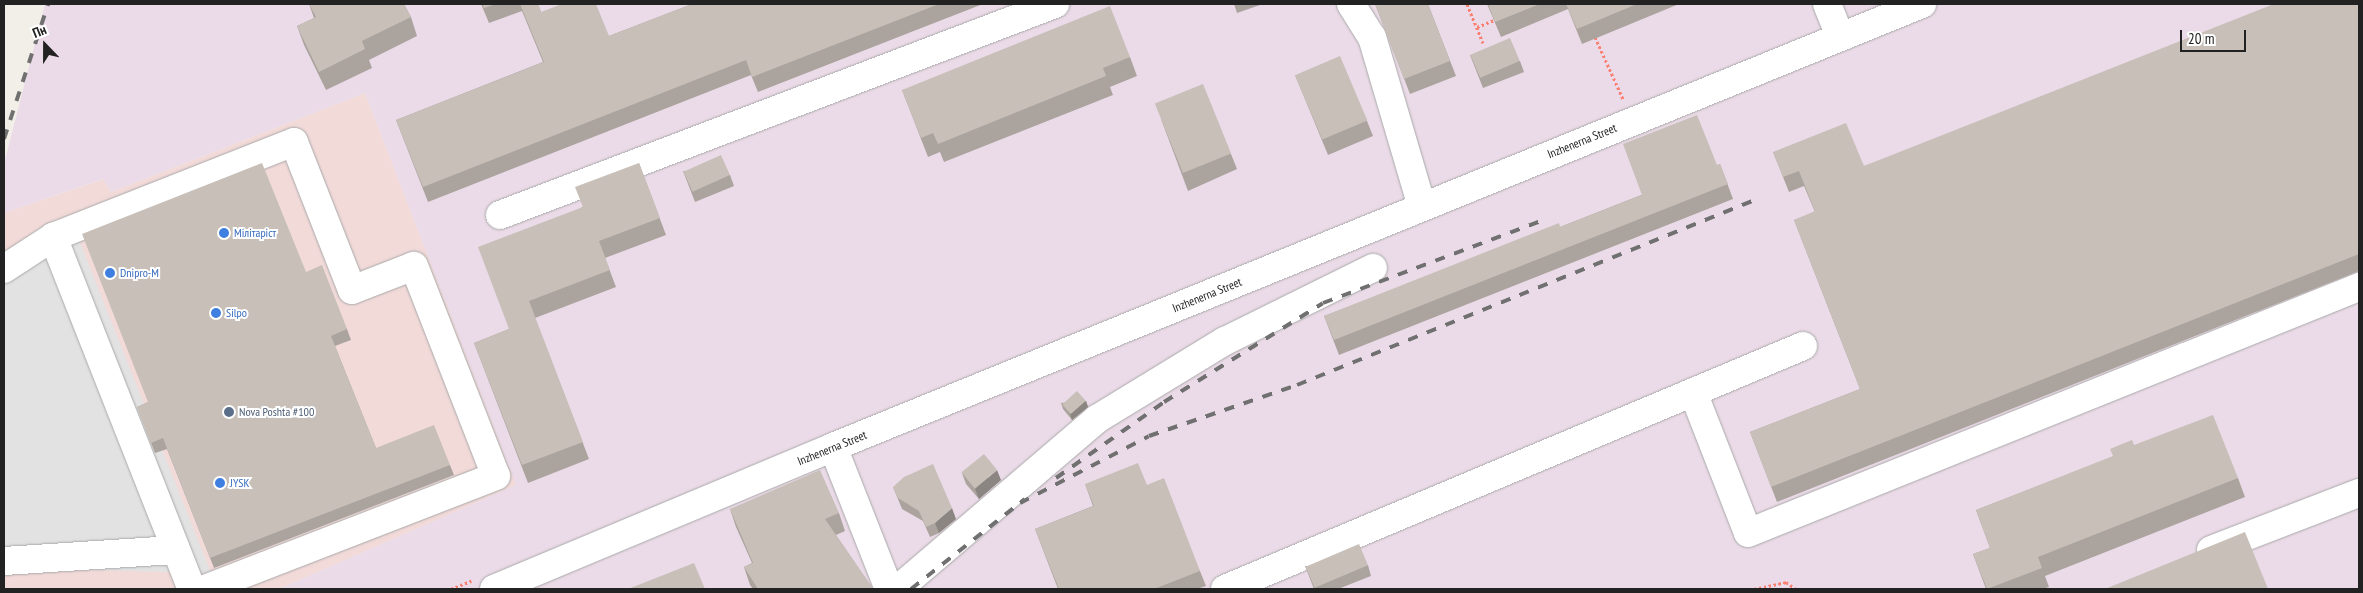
<!DOCTYPE html>
<html>
<head>
<meta charset="utf-8">
<style>
  body { margin:0 }
  #map { position:relative; width:2363px; height:593px; overflow:hidden; background:#f2efe9; font-family:"PT Sans Narrow",sans-serif }
  div>[style] { position:absolute }
  .commercial>* { inset:0; background:#f2dad9 }
  .industrial>* { inset:0; background:#ebdbe8 }
  .parking>* { inset:0; background:#e2e2e2 }
  .path>* { height:3px; margin-top:-1.5px; transform-origin:0; background:repeating-linear-gradient(90deg,#fa8072 0 2.5px,transparent 0 5px) }
  .roads { filter:drop-shadow(0 0 1px #a9a9a9) drop-shadow(0 0 1px #a9a9a9) }
  .minor>* { height:28px; margin:-14px; padding:0 14px; transform-origin:14px; border-radius:14px; background:#fff }
  .rail>* { height:4px; margin-top:-2px; transform-origin:0; background:repeating-linear-gradient(90deg,#707070 0 10px,transparent 0 20px) }
  .wall>* { inset:0; background:#aba49e }
  .shaded-wall>* { inset:0; background:#8b8681 }
  .building>* { inset:0; background:#c7bfb8; transform-origin:0 0 }
  .dots>* { width:14px; height:14px; translate:-50% -50%; box-sizing:border-box; border:2px solid #fff; border-radius:50% }
  span { translate:-50% -50%; white-space:nowrap; text-align:center; line-height:1.15; -webkit-text-stroke:4px #fff; paint-order:stroke }
  .street-label { font-size:12px; color:#222 }
  .shop-label { font-size:12px; color:#366cbe }
  .left { translate:0 -50%; text-align:left }
  .service-label { font-size:12px; color:#4e5e75 }
  .frame { position:absolute; inset:0; border:5px solid #222; pointer-events:none }
  .north { position:absolute; left:20px; top:20px; width:50px; height:50px; -webkit-text-stroke:4px #fff; paint-order:stroke; rotate:338deg; font-size:14px; font-weight:700; line-height:20px; text-align:center; color:#222 }
  .north::after { content:''; display:block; margin:auto; width:18px; height:22px; background:#222; clip-path:polygon(50% 0,100% 100%,50% 72%,0 100%) }
  .scale { position:absolute; left:2180px; top:30px; width:66px; height:22px; box-sizing:border-box; border:2px solid #222; border-top:0; padding-left:6px; font-size:15px; line-height:18px; white-space:nowrap; color:#222; -webkit-text-stroke:4px #fff; paint-order:stroke }
</style>
</head>
<body>
<div id="map">
  <div class="commercial">
    <div style="clip-path:polygon(365px 93px,517px 485px,279px 589px,4px 589px,4px 213px,104px 179px,111px 192px)"></div>
  </div>
  <div class="industrial">
    <div style="clip-path:polygon(45px 4px,2359px 4px,2359px 589px,279px 589px,516px 485px,365px 93px,111px 192px,103px 179px,4px 213px,4px 164px)"></div>
  </div>
  <div class="parking">
    <div style="clip-path:polygon(79px 240px,211px 573px,4px 568px,4px 270px)"></div>
  </div>
  <div class="path">
    <div style="left:1467px;top:4px;width:42px;rotate:67.7deg"></div>
    <div style="left:1477px;top:27px;width:22px;rotate:-22deg"></div>
    <div style="left:1595px;top:37px;width:68px;rotate:65.7deg"></div>
    <div style="left:451px;top:589px;width:22px;rotate:-22deg"></div>
    <div style="left:1754px;top:589px;width:33px;rotate:-12deg"></div>
    <div style="left:1786px;top:582px;width:12px;rotate:35deg"></div>
  </div>
  <div class="roads">
    <div class="minor">
      <div style="left:1351px;top:4px;width:39px;rotate:58deg"></div>
      <div style="left:1372px;top:37px;width:177px;rotate:73.6deg"></div>
      <div style="left:1827px;top:4px;width:35px;rotate:68deg"></div>
      <div style="left:500px;top:215px;width:594px;rotate:-20.82deg"></div>
      <div style="left:53px;top:237px;width:378px;rotate:68.5deg"></div>
      <div style="left:4px;top:269px;width:59px;rotate:-33.1deg"></div>
      <div style="left:53px;top:237px;width:259px;rotate:-21.5deg"></div>
      <div style="left:294px;top:142px;width:159px;rotate:68.6deg"></div>
      <div style="left:352px;top:290px;width:66px;rotate:-21.2deg"></div>
      <div style="left:414px;top:266px;width:225px;rotate:68.7deg"></div>
      <div style="left:496px;top:476px;width:313px;rotate:158.8deg"></div>
      <div style="left:1693px;top:392px;width:151px;rotate:68.7deg"></div>
      <div style="left:1748px;top:533px;width:659px;rotate:-21.93deg"></div>
      <div style="left:833px;top:447px;width:153px;rotate:68.5deg"></div>
      <div style="left:2211px;top:550px;width:159px;rotate:-21.1deg"></div>
      <div style="left:4px;top:561px;width:172px;rotate:-3.7deg"></div>
      <div style="left:494px;top:589px;width:368px;rotate:-22.7deg"></div>
      <div style="left:833px;top:447px;width:1176px;rotate:-22.14deg"></div>
      <div style="left:898px;top:589px;width:262px;rotate:-40.5deg"></div>
      <div style="left:1097px;top:419px;width:150px;rotate:-31.4deg"></div>
      <div style="left:1225px;top:341px;width:165px;rotate:-26.3deg"></div>
      <div style="left:1225px;top:589px;width:627px;rotate:-22.8deg"></div>
    </div>
  </div>
  <div class="rail">
    <div style="left:4px;top:139px;width:142px;rotate:-71.9deg"></div>
    <div style="left:1056px;top:478px;width:132px;rotate:-35.1deg"></div>
    <div style="left:1164px;top:402px;width:187px;rotate:-31.9deg"></div>
    <div style="left:1323px;top:303px;width:231px;rotate:-20.6deg"></div>
    <div style="left:1020px;top:503px;width:145px;rotate:-27.4deg"></div>
    <div style="left:1149px;top:436px;width:157px;rotate:-19deg"></div>
    <div style="left:1297px;top:385px;width:498px;rotate:-22deg"></div>
    <div style="left:911px;top:589px;width:145px;rotate:-38.3deg"></div>
  </div>
  <div class="wall">
    <div style="clip-path:polygon(309px 4px,404px 4px,411px 17px,417px 36px,369px 60px,372px 68px,326px 90px,304px 45px,297px 26px,314px 18px)"></div>
    <div style="clip-path:polygon(481px 4px,538px 4px,541px 12px,609px 36px,692px 4px,983px 4px,758px 92px,751px 75px,428px 202px,396px 120px,543px 62px,522px 11px,489px 23px)"></div>
    <div style="clip-path:polygon(1234px 4px,1263px 4px,1237px 13px)"></div>
    <div style="clip-path:polygon(1375px 4px,1428px 4px,1456px 76px,1410px 94px)"></div>
    <div style="clip-path:polygon(1487px 4px,1679px 4px,1582px 44px,1568px 9px,1501px 37px)"></div>
    <div style="clip-path:polygon(2359px 4px,2359px 271px,1777px 502px,1750px 432px,1860px 389px,1794px 220px,1815px 212px,1804px 186px,1789px 192px,1773px 152px,1864px 166px)"></div>
    <div style="clip-path:polygon(1470px 55px,1520px 61px,1524px 72px,1483px 88px)"></div>
    <div style="clip-path:polygon(1130px 57px,1137px 76px,1110px 87px,1113px 95px,944px 162px,940px 152px,928px 157px,902px 90px)"></div>
    <div style="clip-path:polygon(1295px 75px,1367px 121px,1373px 136px,1328px 155px)"></div>
    <div style="clip-path:polygon(1161px 119px,1231px 154px,1237px 169px,1188px 191px)"></div>
    <div style="clip-path:polygon(639px 163px,666px 235px,605px 258px,616px 287px,535px 318px,589px 459px,528px 483px,474px 343px,509px 329px,582px 207px)"></div>
    <div style="clip-path:polygon(1720px 164px,1733px 199px,1339px 355px,1324px 316px,1560px 227px)"></div>
    <div style="clip-path:polygon(683px 171px,730px 175px,734px 186px,695px 202px)"></div>
    <div style="clip-path:polygon(306px 272px,347px 329px,351px 340px,335px 346px,376px 448px,450px 465px,454px 475px,214px 568px,167px 449px,155px 453px,137px 407px,148px 402px)"></div>
    <div style="clip-path:polygon(1086px 401px,1088px 407px,1072px 420px,1063px 409px,1061px 403px)"></div>
    <div style="clip-path:polygon(2134px 445px,2238px 478px,2245px 497px,2045px 576px,2049px 587px,2042px 589px,1986px 589px,1973px 554px,1990px 548px,1976px 510px,2113px 457px)"></div>
    <div style="clip-path:polygon(962px 473px,1001px 480px,979px 499px,966px 484px)"></div>
    <div style="clip-path:polygon(1085px 484px,1147px 485px,1200px 571px,1206px 586px,1197px 589px,1058px 589px,1035px 529px,1093px 506px)"></div>
    <div style="clip-path:polygon(893px 487px,956px 519px,939px 533px,930px 537px,923px 521px,902px 509px)"></div>
    <div style="clip-path:polygon(730px 509px,839px 513px,845px 531px,836px 535px,873px 589px,753px 589px,750px 585px,744px 567px,752px 563px,736px 527px)"></div>
    <div style="clip-path:polygon(1368px 565px,1371px 576px,1338px 589px,1314px 589px,1305px 566px)"></div>
  </div>
  <div class="shaded-wall">
    <div style="clip-path:polygon(1086px 401px,1088px 407px,1072px 420px,1070px 414px)"></div>
    <div style="clip-path:polygon(997px 470px,1001px 480px,979px 499px,975px 489px)"></div>
    <div style="clip-path:polygon(952px 508px,956px 519px,939px 533px,935px 523px)"></div>
  </div>
  <div class="building">
    <div style="clip-path:polygon(309px 4px,404px 4px,411px 17px,362px 41px,365px 49px,319px 72px,297px 26px,316px 17px)"></div>
    <div style="clip-path:polygon(482px 4px,496px 4px,484px 8px)"></div>
    <div style="clip-path:polygon(520px 4px,538px 4px,541px 12px,562px 4px,596px 4px,609px 36px,692px 4px,939px 4px,752px 77px,746px 60px,423px 187px,396px 120px,544px 62px)"></div>
    <div style="clip-path:polygon(1375px 4px,1428px 4px,1450px 61px,1404px 79px)"></div>
    <div style="clip-path:polygon(1488px 4px,1540px 4px,1495px 22px)"></div>
    <div style="clip-path:polygon(1566px 4px,1637px 4px,1577px 29px)"></div>
    <div style="clip-path:polygon(2274px 4px,2359px 4px,2359px 254px,1771px 487px,1750px 432px,1860px 389px,1794px 220px,1815px 211px,1799px 171px,1783px 177px,1773px 152px,1846px 123px,1864px 166px)"></div>
    <div style="clip-path:polygon(1110px 6px,1130px 57px,1103px 68px,1106px 76px,938px 144px,933px 133px,921px 138px,902px 90px)"></div>
    <div style="left:1510px;top:38px;width:25px;height:43px;rotate:67deg"></div>
    <div style="left:1340px;top:56px;width:70px;height:49px;rotate:67deg"></div>
    <div style="left:1203px;top:84px;width:75px;height:52px;rotate:68deg"></div>
    <div style="clip-path:polygon(1697px 115px,1717px 165px,1720px 164px,1728px 184px,1334px 340px,1324px 316px,1559px 223px,1560px 227px,1642px 195px,1623px 144px)"></div>
    <div style="left:721px;top:155px;width:22px;height:41px;rotate:66deg"></div>
    <div style="clip-path:polygon(262px 163px,306px 272px,322px 265px,347px 329px,331px 336px,376px 448px,434px 425px,450px 465px,210px 558px,163px 438px,151px 443px,137px 407px,148px 402px,82px 234px)"></div>
    <div style="clip-path:polygon(639px 163px,660px 218px,599px 241px,610px 270px,529px 301px,583px 442px,522px 465px,474px 343px,509px 329px,478px 247px,583px 207px,575px 187px)"></div>
    <div style="left:1077px;top:391px;width:13px;height:20px;rotate:48deg"></div>
    <div style="clip-path:polygon(2213px 415px,2238px 478px,2038px 557px,2042px 568px,1987px 589px,1973px 554px,1990px 548px,1976px 510px,2113px 456px,2110px 449px,2132px 440px,2134px 445px)"></div>
    <div style="left:984px;top:454px;width:21px;height:29px;rotate:51deg"></div>
    <div style="clip-path:polygon(1138px 463px,1147px 485px,1164px 478px,1200px 571px,1154px 589px,1059px 589px,1035px 529px,1094px 506px,1085px 484px)"></div>
    <div style="clip-path:polygon(933px 464px,952px 508px,935px 523px,926px 527px,919px 511px,898px 498px,893px 487px,904px 477px)"></div>
    <div style="clip-path:polygon(820px 470px,839px 513px,825px 519px,873px 589px,758px 589px,744px 567px,753px 563px,730px 509px)"></div>
    <div style="clip-path:polygon(2245px 532px,2268px 589px,2105px 589px)"></div>
    <div style="left:1359px;top:544px;width:23px;height:58px;rotate:67deg"></div>
    <div style="clip-path:polygon(694px 563px,705px 589px,628px 589px)"></div>
  </div>
  <div class="dots">
    <div style="left:224px;top:233px;background:#3f7fe0"></div>
    <div style="left:110px;top:273px;background:#3f7fe0"></div>
    <div style="left:216px;top:313px;background:#3f7fe0"></div>
    <div style="left:229px;top:412px;background:#5c6f8a"></div>
    <div style="left:220px;top:483px;background:#3f7fe0"></div>
  </div>
  <div class="street-label">
    <span style="left:1582px;top:141px;rotate:-22deg">Inzhenerna Street</span>
    <span style="left:1207px;top:295px;rotate:-22deg">Inzhenerna Street</span>
    <span style="left:832px;top:448px;rotate:-22deg">Inzhenerna Street</span>
  </div>
  <div class="shop-label">
    <span class="left" style="left:234px;top:233px">Мілітаріст</span>
    <span class="left" style="left:120px;top:273px">Dnipro-M</span>
    <span class="left" style="left:226px;top:313px">Silpo</span>
    <span class="left" style="left:230px;top:483px">JYSK</span>
  </div>
  <div class="service-label">
    <span class="left" style="left:239px;top:412px">Nova Poshta #100</span>
  </div>
  <div class="frame"></div>
  <div class="north">Пн</div>
  <div class="scale">20 m</div>
</div>
</body>
</html>
